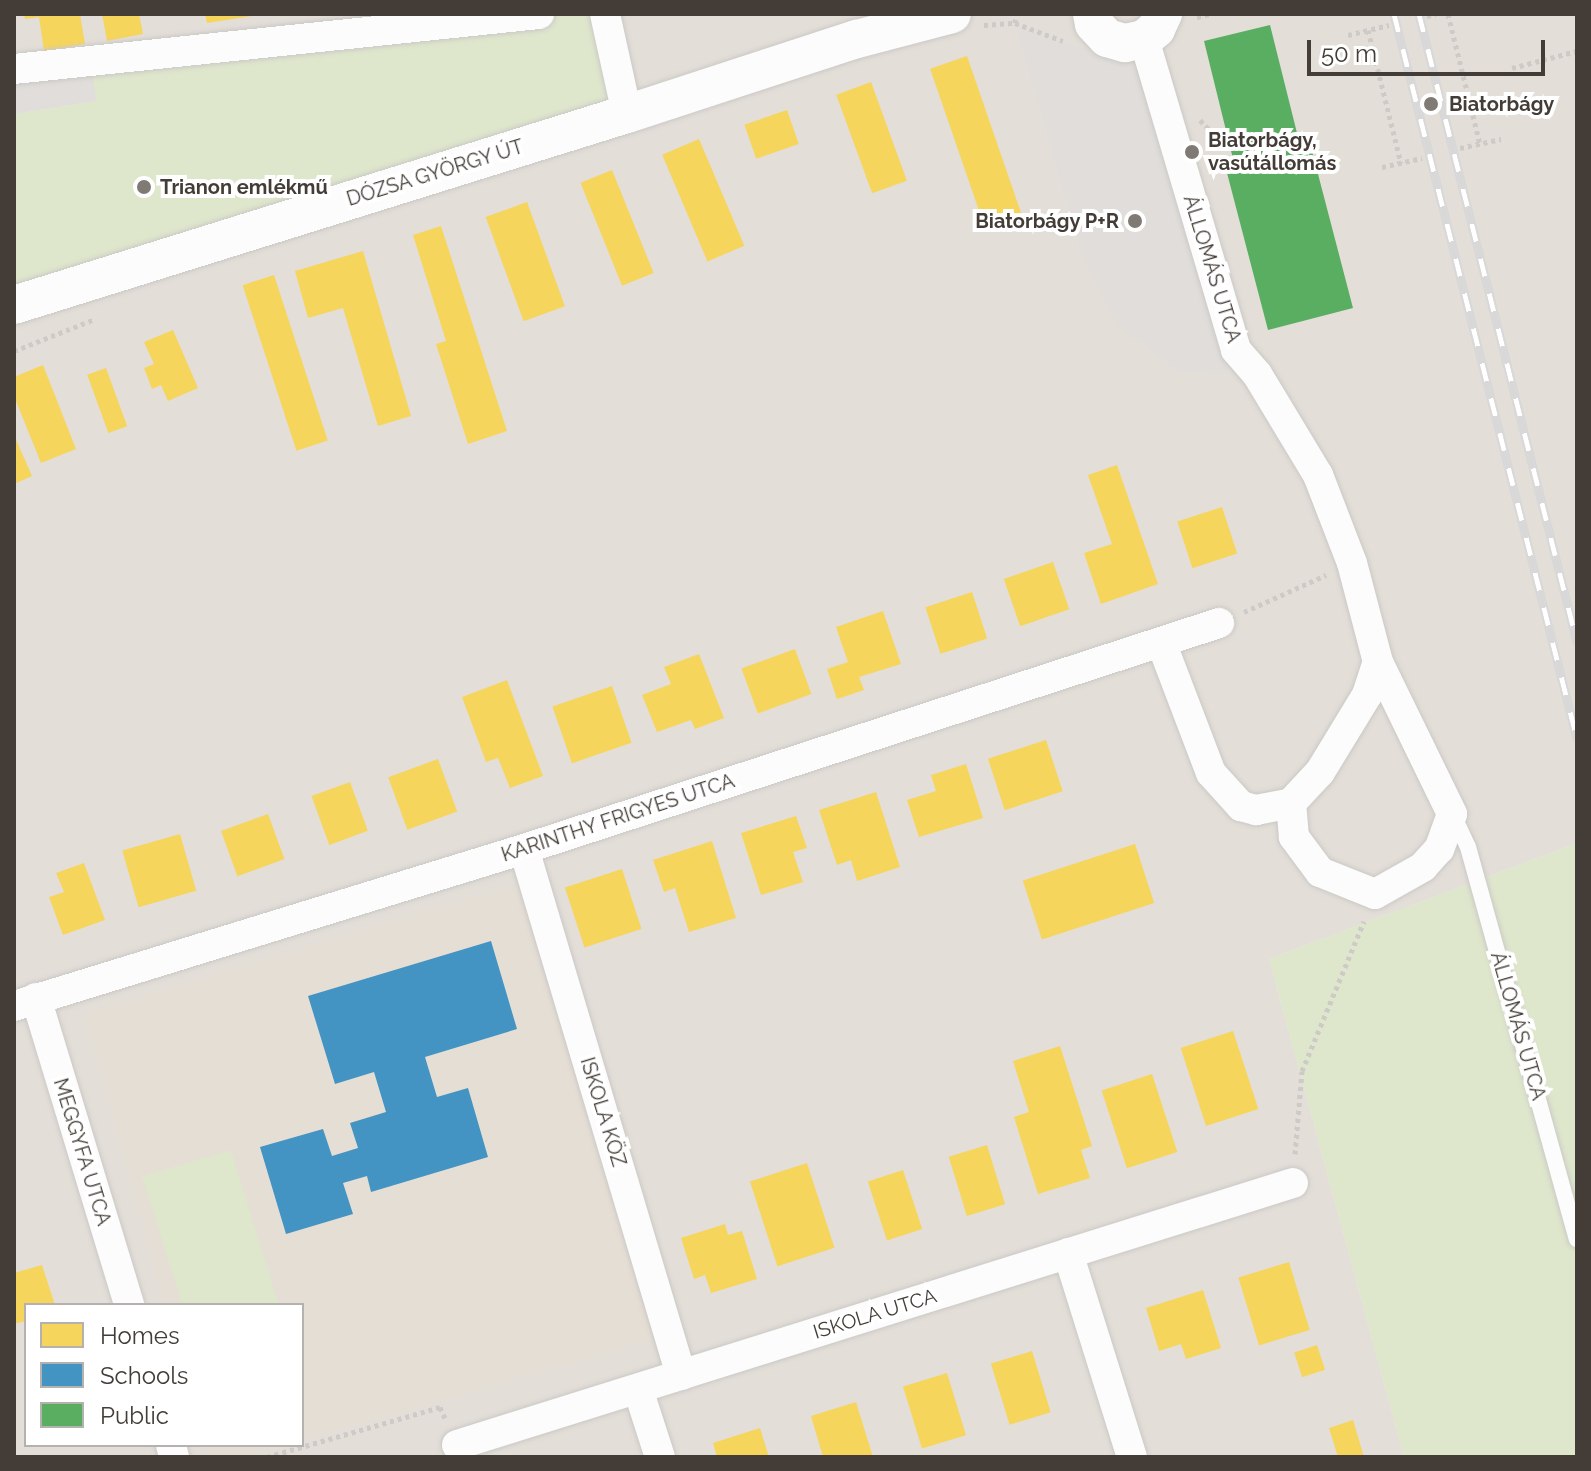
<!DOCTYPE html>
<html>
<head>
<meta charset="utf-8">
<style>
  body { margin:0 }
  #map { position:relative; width:1591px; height:1471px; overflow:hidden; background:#efece9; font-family:Raleway,sans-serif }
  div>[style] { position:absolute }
  .residential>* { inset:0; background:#e3ded8 }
  .education>* { inset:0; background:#e5ded5 }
  .green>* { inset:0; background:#dee6cc }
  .parking>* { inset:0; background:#e0ddda }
  .homes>* { inset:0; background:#f6d55c; transform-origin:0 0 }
  .schools>* { inset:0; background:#4393c3 }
  .public>* { inset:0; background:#5aae61 }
  .path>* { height:5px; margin-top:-2.5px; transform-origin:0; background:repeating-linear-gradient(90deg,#cdcac7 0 4px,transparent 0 8px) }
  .roads { filter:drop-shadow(0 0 2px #cbc9c6) drop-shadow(0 0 2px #cbc9c6) }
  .service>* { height:16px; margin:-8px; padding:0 8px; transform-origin:8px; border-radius:8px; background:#fdfcfc }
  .minor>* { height:30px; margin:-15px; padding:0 15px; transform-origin:15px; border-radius:15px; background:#fdfcfc }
  .tertiary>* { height:38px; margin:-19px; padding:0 19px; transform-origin:19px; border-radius:19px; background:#fdfcfc }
  .rail>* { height:9px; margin-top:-4.5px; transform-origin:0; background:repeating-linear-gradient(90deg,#fff 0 18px,#d9d8d8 0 36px); box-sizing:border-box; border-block:2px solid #d9d8d8 }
  .dots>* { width:22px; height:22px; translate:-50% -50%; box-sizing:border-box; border:4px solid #fff; border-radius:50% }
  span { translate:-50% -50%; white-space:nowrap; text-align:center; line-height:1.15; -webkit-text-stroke:8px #fff; paint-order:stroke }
  .poi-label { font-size:20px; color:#443d37; font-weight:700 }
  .left { translate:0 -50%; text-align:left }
  .right { translate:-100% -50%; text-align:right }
  .street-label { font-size:20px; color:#443d37 }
  .frame { position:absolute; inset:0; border:16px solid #443d37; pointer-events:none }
  .legend { position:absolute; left:24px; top:1303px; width:280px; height:144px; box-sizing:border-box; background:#fff; border:2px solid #b4b1af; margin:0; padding:10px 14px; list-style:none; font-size:24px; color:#443d37 }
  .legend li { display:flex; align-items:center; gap:16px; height:40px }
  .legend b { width:40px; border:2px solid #b4b1af }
  .scale { position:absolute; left:1307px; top:40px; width:238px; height:36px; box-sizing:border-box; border:4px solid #443d37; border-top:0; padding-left:10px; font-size:24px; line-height:28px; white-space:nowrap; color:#443d37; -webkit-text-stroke:6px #fff; paint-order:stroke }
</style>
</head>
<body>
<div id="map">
  <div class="residential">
    <div style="clip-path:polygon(14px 14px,539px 14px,14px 114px)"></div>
    <div style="clip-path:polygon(evenodd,605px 14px,1577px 14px,1577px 843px,1269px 959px,1404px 1457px,14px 1457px,14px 305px,605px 14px,26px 1305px,302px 1305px,302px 1445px,26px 1445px,26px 1305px)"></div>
  </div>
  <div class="education">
    <div style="clip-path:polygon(521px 883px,655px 1339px,302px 1440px,302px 1305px,165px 1305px,84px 1014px)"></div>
    <div style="clip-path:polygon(203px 1445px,284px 1445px,242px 1457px,207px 1457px)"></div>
  </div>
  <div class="green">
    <div style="clip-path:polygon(539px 14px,605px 14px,627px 114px,14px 305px,14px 114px,96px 101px,90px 61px)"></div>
    <div style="clip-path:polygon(1577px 843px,1577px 1457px,1404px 1457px,1269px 959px)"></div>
    <div style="clip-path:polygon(231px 1150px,279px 1305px,182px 1305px,142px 1176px)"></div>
  </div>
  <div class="parking">
    <div style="clip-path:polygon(1015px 23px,1131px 66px,1148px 63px,1236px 350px,1226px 374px,1181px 373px,1119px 327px,1083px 258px)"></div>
    <div style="clip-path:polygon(90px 61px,96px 101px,14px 114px,14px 69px)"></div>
  </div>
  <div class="homes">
    <div style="clip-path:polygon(24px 14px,80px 14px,85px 44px,44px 51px,39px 17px,25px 19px)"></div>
    <div style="clip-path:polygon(102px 14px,139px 14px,143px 34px,107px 41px)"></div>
    <div style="clip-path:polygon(205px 14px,251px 14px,252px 16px,207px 23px)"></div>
    <div style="left:967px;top:56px;width:168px;height:39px;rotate:71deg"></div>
    <div style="left:871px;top:82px;width:105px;height:37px;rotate:70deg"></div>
    <div style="left:787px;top:110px;width:36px;height:45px;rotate:71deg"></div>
    <div style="left:699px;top:139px;width:116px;height:40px;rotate:67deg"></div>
    <div style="left:612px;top:170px;width:111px;height:34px;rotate:68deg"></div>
    <div style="left:527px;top:202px;width:111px;height:44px;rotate:70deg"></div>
    <div style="clip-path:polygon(441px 226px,507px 431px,468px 444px,436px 344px,446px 341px,413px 235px)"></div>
    <div style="clip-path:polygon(363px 251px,411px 416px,378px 426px,343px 308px,308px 318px,295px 271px)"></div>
    <div style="left:274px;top:275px;width:174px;height:33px;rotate:72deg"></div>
    <div style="clip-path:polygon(173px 330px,198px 388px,168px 401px,161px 385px,152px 389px,144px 368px,154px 364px,144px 342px)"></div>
    <div style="clip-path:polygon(43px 365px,76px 449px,41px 463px,14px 396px,14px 377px)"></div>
    <div style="left:106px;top:368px;width:62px;height:20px;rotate:70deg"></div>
    <div style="clip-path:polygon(14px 435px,32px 476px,14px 484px)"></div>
    <div style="clip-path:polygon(1117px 465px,1158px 584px,1101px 604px,1084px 553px,1112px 544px,1088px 475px)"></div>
    <div style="left:1222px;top:507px;width:49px;height:47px;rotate:72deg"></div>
    <div style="left:1053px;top:562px;width:50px;height:52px;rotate:71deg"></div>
    <div style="left:972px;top:592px;width:49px;height:49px;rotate:72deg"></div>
    <div style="clip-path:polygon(883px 611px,901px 664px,859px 677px,864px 690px,837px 699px,827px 669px,848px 662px,836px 627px)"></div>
    <div style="left:795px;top:649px;width:48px;height:57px;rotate:70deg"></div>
    <div style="clip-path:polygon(699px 654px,724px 718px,695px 729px,691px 720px,657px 732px,642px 695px,671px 684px,664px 667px)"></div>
    <div style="clip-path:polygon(507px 680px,543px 776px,510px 788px,498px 758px,486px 762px,462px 697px)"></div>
    <div style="left:612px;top:686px;width:60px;height:63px;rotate:71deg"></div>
    <div style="left:1046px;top:740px;width:54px;height:61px;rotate:72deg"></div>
    <div style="left:438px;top:759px;width:56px;height:53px;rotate:70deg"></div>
    <div style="clip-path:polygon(966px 764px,983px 818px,919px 837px,907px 800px,936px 791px,931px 775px)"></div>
    <div style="left:350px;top:782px;width:52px;height:41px;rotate:70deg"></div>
    <div style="clip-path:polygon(876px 792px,900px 867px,857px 881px,851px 860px,837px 865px,819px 810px)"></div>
    <div style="left:268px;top:814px;width:48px;height:50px;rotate:70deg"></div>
    <div style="clip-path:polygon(796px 816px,807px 848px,793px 852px,803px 882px,761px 895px,741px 833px)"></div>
    <div style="left:180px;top:834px;width:59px;height:60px;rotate:74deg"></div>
    <div style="clip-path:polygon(712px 841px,736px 918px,689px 932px,675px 888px,664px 892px,653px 860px)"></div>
    <div style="left:1135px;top:844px;width:62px;height:118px;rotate:72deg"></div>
    <div style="clip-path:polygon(84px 863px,105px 920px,63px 935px,49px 897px,64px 892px,56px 873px)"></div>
    <div style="left:622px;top:869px;width:63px;height:60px;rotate:72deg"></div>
    <div style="left:1233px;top:1031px;width:82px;height:55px;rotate:72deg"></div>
    <div style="clip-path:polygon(1060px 1046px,1092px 1146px,1081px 1150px,1090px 1178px,1038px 1194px,1014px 1117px,1029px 1112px,1013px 1061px)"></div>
    <div style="left:1152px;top:1074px;width:82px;height:53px;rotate:72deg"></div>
    <div style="left:987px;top:1145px;width:62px;height:40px;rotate:73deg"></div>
    <div style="left:807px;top:1163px;width:89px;height:60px;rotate:72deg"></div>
    <div style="left:903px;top:1170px;width:62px;height:37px;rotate:72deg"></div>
    <div style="clip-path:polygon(725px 1224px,728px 1235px,742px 1231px,757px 1279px,711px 1293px,705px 1275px,694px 1279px,681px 1238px)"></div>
    <div style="left:1289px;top:1262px;width:71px;height:53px;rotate:73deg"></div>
    <div style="clip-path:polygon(42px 1265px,55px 1305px,26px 1305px,26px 1321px,14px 1324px,14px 1273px)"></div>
    <div style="clip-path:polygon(1203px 1290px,1221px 1348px,1186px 1359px,1181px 1344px,1159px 1351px,1146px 1308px)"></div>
    <div style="left:1317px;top:1345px;width:26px;height:24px;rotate:72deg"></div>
    <div style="left:1032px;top:1351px;width:64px;height:43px;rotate:73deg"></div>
    <div style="left:947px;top:1373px;width:65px;height:46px;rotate:73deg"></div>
    <div style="clip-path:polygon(856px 1402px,873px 1457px,823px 1457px,811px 1416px)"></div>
    <div style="clip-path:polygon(1353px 1420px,1364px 1457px,1338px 1457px,1329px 1428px)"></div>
    <div style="clip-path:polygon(760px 1428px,769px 1457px,717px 1457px,713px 1443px)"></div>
  </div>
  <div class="schools">
    <div style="clip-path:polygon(491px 941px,517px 1029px,425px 1057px,437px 1097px,468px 1088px,488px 1157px,371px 1192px,367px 1176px,343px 1183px,353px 1214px,286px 1234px,260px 1147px,323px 1129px,332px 1156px,358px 1148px,350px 1123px,386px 1112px,374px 1072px,335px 1084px,308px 996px)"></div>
  </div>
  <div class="public">
    <div style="clip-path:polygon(1270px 25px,1302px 153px,1312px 151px,1353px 308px,1268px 330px,1227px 173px,1236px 171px,1204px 41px)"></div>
  </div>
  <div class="path">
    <div style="left:1448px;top:14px;width:134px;rotate:76.2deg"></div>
    <div style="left:1427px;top:16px;width:9px;rotate:-13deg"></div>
    <div style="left:1197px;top:17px;width:13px;rotate:-13deg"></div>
    <div style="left:1015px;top:23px;width:9px;rotate:-84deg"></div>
    <div style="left:984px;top:25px;width:31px;rotate:-4deg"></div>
    <div style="left:1015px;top:23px;width:51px;rotate:20.6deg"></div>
    <div style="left:1368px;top:30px;width:137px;rotate:76.1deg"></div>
    <div style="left:1348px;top:35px;width:42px;rotate:-13.7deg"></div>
    <div style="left:1512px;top:68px;width:67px;rotate:-14.7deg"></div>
    <div style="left:1200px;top:120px;width:35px;rotate:46deg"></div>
    <div style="left:1224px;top:145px;width:5px;rotate:-22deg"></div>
    <div style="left:1460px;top:148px;width:42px;rotate:-12.4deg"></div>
    <div style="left:1382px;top:167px;width:41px;rotate:-12.7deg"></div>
    <div style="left:14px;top:351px;width:87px;rotate:-21.6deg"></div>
    <div style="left:1244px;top:612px;width:90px;rotate:-24.3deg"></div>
    <div style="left:1295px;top:1154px;width:83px;rotate:-85.2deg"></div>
    <div style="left:1302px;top:1071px;width:162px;rotate:-67.5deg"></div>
    <div style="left:267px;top:1457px;width:180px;rotate:-16.1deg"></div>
    <div style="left:440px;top:1407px;width:12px;rotate:66deg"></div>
  </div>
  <div class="roads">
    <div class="service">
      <div style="left:1453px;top:815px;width:35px;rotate:65deg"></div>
      <div style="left:1468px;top:847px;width:407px;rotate:74.5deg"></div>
    </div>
    <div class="minor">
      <div style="left:605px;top:14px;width:102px;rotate:77.6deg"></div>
      <div style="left:1144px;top:39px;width:324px;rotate:73.5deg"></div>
      <div style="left:1236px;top:350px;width:32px;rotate:49deg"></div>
      <div style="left:1257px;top:374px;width:118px;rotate:58.9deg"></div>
      <div style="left:1318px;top:475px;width:94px;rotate:68.9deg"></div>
      <div style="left:1352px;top:563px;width:102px;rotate:75.3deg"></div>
      <div style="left:1378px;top:662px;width:169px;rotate:64deg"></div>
      <div style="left:1452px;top:814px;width:37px;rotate:110deg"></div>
      <div style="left:1439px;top:849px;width:24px;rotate:132deg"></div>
      <div style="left:1423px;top:867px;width:55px;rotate:150.6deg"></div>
      <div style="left:1375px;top:894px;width:59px;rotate:-158.2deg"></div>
      <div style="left:1320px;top:872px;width:44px;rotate:-126.6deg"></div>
      <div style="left:1294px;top:837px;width:34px;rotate:-95deg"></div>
      <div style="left:14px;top:69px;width:528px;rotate:-5.98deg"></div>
      <div style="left:1161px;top:642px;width:140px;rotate:69.1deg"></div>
      <div style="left:1211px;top:773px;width:45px;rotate:47.7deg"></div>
      <div style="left:1241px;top:806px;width:16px;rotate:15deg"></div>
      <div style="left:1256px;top:810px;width:36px;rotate:-11deg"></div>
      <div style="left:1291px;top:803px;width:42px;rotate:-46.9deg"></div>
      <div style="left:1320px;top:772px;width:90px;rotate:-58.6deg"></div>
      <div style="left:1367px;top:695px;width:35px;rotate:-72deg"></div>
      <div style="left:524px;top:849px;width:549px;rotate:73.38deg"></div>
      <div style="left:36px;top:998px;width:321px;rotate:73.1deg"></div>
      <div style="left:14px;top:1006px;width:534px;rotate:-17.11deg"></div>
      <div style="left:524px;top:849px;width:731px;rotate:-18.01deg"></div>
      <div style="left:1068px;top:1253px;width:214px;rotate:72.6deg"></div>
      <div style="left:638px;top:1389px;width:71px;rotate:72.1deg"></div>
      <div style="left:171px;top:1445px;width:12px;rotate:76deg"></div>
      <div style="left:457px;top:1445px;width:876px;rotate:-17.4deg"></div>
    </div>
    <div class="tertiary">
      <div style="left:1092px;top:14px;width:10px;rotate:79deg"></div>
      <div style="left:1094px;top:24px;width:19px;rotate:47deg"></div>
      <div style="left:1107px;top:38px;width:19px;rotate:16deg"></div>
      <div style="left:1125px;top:43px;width:19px;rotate:-12deg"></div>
      <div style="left:1144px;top:39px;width:16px;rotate:-40deg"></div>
      <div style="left:1156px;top:29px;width:17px;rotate:-65deg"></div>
      <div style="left:14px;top:305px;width:642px;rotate:-17.31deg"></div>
      <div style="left:627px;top:114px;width:242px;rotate:-18.1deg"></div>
      <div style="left:857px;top:39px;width:98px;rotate:-14.7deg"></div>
    </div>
  </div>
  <div class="rail">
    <div style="left:1394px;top:14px;width:748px;rotate:75.83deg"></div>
    <div style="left:1419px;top:14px;width:648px;rotate:75.88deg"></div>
  </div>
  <div class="dots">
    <div style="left:1431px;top:104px;background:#807a75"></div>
    <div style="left:1192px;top:152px;background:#807a75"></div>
    <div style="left:144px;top:187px;background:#807a75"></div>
    <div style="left:1135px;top:221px;background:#807a75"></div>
  </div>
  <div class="poi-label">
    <span class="left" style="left:1449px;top:104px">Biatorbágy</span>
    <span class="left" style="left:1208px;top:152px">Biatorbágy,<br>vasútállomás</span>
    <span class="left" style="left:160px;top:187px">Trianon emlékmű</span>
    <span class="right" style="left:1119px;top:221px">Biatorbágy P+R</span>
  </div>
  <div class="street-label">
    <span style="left:435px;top:173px;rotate:-17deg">DÓZSA GYÖRGY ÚT</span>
    <span style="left:1212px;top:269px;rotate:73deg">ÁLLOMÁS UTCA</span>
    <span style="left:618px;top:818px;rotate:-18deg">KARINTHY FRIGYES UTCA</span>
    <span style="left:1518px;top:1026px;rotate:74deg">ÁLLOMÁS UTCA</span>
    <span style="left:603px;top:1112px;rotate:73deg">ISKOLA KÖZ</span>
    <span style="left:82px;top:1152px;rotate:73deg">MEGGYFA UTCA</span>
    <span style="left:875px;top:1314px;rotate:-17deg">ISKOLA UTCA</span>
  </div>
  <div class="frame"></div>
  <ul class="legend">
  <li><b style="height:22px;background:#f6d55c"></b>Homes</li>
  <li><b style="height:22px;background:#4393c3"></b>Schools</li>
  <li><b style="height:22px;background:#5aae61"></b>Public</li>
  </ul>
  <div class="scale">50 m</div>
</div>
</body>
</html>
